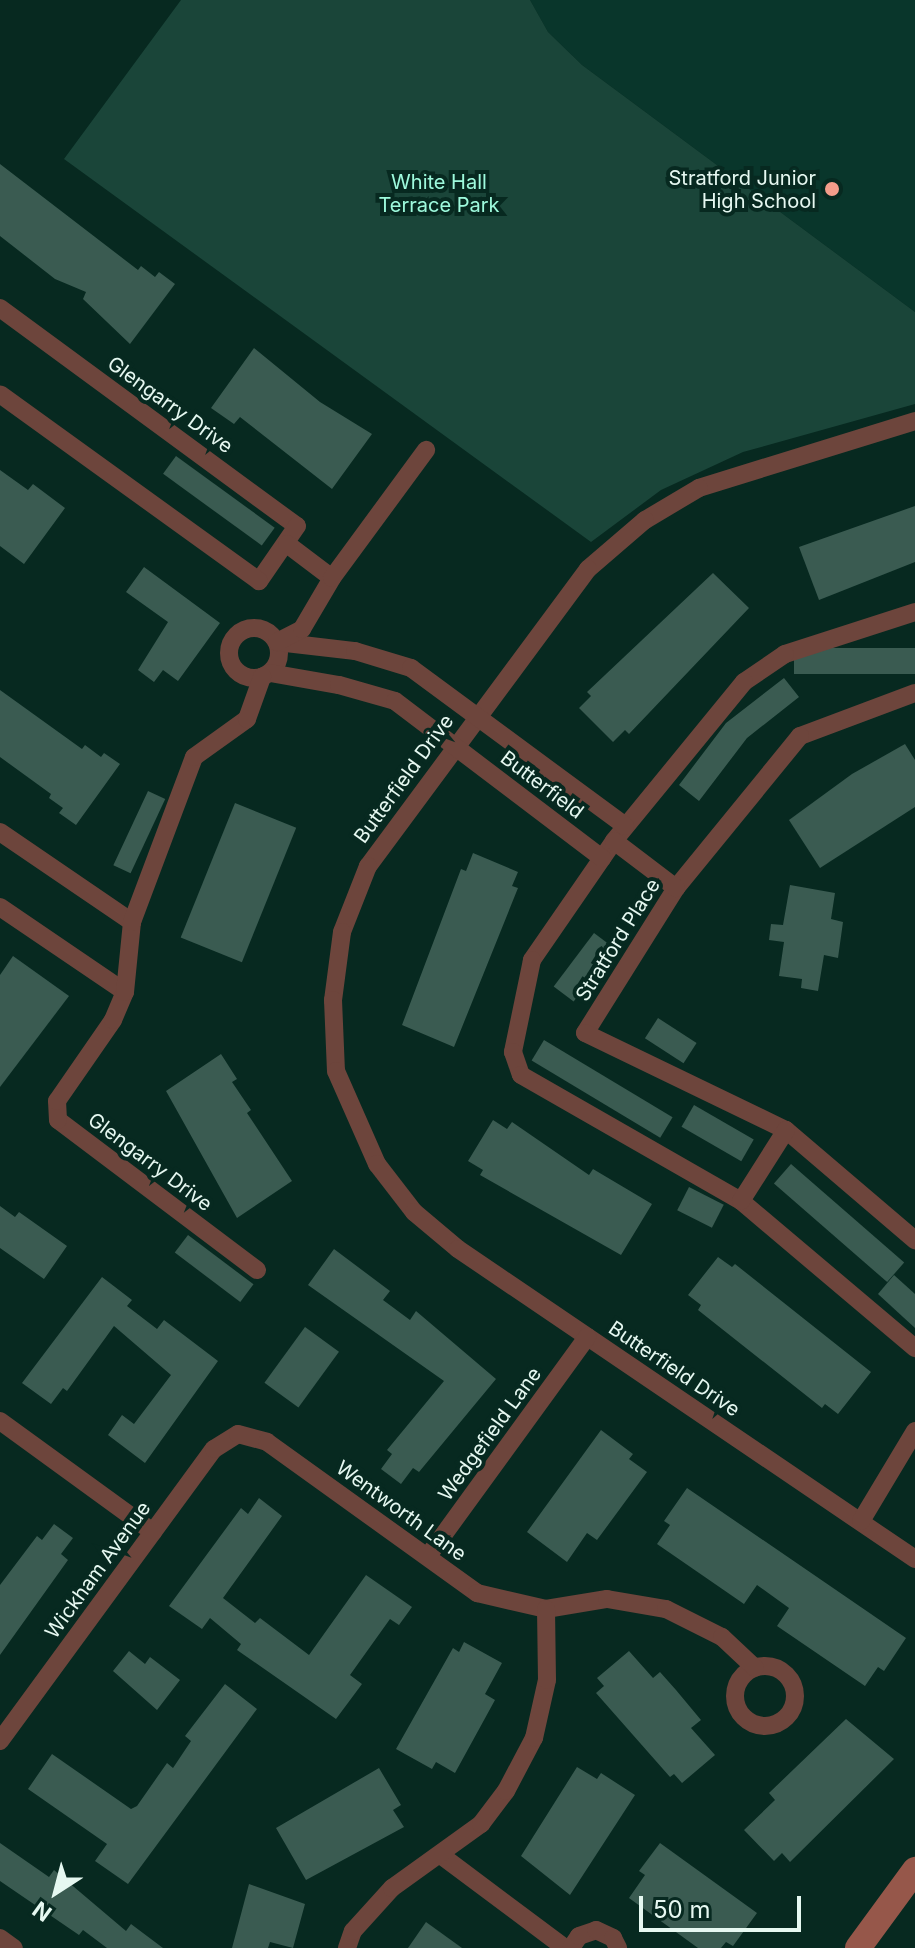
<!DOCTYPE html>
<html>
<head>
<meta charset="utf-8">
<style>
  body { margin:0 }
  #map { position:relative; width:915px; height:1948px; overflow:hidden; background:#072920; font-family:Inter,sans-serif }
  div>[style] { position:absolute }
  .built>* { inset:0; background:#09362b }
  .green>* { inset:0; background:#1a4539 }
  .building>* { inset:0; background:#3a5b51; transform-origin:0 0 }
  .street>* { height:18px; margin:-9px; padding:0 9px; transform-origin:9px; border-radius:9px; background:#6d453c }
  .street>.ring { margin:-9px; padding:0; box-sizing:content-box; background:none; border:18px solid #6d453c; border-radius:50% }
  .secondary>* { height:26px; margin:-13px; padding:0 13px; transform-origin:13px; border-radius:13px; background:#96574a }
  .dots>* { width:22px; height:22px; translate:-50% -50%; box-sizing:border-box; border:4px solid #072920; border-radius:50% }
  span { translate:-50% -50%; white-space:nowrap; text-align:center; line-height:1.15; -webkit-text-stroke:8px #072920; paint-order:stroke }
  .poi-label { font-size:20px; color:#e6f8f1 }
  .right { translate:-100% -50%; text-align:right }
  .park-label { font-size:20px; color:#9efadd }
  .street-label { font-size:20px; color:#e6f8f1 }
  .north { position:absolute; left:16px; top:1852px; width:80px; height:80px; -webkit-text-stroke:6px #072920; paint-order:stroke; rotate:216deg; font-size:22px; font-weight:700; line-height:32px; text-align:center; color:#e6f8f1 }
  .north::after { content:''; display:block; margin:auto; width:28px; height:36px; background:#e6f8f1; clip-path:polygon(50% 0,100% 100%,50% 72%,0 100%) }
  .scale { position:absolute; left:639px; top:1896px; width:162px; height:36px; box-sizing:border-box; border:4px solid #e6f8f1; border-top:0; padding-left:10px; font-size:24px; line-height:28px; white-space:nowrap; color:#e6f8f1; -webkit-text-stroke:6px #072920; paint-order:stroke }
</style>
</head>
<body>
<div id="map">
  <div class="built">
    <div style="clip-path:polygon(530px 0,915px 0,915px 312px,582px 65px,548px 32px)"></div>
  </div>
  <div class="green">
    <div style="clip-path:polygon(181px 0,530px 0,548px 32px,582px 65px,915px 312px,915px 404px,743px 452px,661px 490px,591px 542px,64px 159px)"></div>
  </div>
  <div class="building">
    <div style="clip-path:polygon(0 164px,138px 270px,141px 266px,155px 277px,159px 272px,175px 284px,130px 344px,83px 299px,86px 292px,55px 279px,0 236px)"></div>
    <div style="clip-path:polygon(254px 348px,320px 402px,372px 434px,332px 489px,240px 417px,234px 424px,211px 408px)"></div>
    <div style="left:176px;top:456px;width:122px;height:22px;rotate:36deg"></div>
    <div style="clip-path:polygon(0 470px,28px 490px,33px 484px,65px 508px,24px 564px,0 546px)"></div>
    <div style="clip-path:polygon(915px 506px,915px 562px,819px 600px,799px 547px)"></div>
    <div style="clip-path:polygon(144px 567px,220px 623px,178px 681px,163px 670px,154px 682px,138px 670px,168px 622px,126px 592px)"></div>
    <div style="clip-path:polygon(713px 573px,749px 608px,629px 734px,625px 730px,613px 742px,579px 708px,591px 696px,587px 692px)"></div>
    <div style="left:915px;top:648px;width:26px;height:121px;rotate:90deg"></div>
    <div style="clip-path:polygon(784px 678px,799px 697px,747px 738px,699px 801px,679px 785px,726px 723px)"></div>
    <div style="clip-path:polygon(0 690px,82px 749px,85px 745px,101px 757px,104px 753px,120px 764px,76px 825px,59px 813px,63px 808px,49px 798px,51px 794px,0 757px)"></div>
    <div style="clip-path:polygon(905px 744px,915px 760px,915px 807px,820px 868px,789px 820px,852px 774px)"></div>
    <div style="left:148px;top:791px;width:19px;height:82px;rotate:25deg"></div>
    <div style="left:235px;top:803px;width:66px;height:145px;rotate:22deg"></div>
    <div style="clip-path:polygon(473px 853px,518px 872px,512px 886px,518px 888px,454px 1047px,402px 1025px,461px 869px,466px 871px)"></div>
    <div style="clip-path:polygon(790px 885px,835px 893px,831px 919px,843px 922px,838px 958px,824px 955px,818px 991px,801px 988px,802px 979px,779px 976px,784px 942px,769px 940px,771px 924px,783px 925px)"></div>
    <div style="left:594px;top:933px;width:25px;height:67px;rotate:37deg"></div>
    <div style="clip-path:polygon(13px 956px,69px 996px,0 1087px,0 975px)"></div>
    <div style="left:658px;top:1018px;width:46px;height:24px;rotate:33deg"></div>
    <div style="left:544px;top:1040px;width:150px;height:24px;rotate:31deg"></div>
    <div style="clip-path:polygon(221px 1054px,237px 1079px,232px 1082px,251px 1110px,247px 1113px,292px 1181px,237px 1218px,166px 1091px)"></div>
    <div style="left:694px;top:1105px;width:69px;height:25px;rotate:30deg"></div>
    <div style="clip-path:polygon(493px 1120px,507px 1129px,512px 1122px,589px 1175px,593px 1169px,652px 1204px,621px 1255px,480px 1175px,483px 1170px,468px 1161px)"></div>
    <div style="left:791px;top:1164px;width:150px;height:26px;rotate:41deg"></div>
    <div style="left:689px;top:1187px;width:39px;height:26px;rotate:27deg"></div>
    <div style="clip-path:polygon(0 1206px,15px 1217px,19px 1212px,67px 1246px,44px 1279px,0 1248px)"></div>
    <div style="left:188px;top:1235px;width:82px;height:22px;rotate:37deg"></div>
    <div style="clip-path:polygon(334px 1249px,390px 1291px,383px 1300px,410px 1320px,416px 1311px,496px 1379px,419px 1472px,413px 1468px,401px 1484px,381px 1469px,392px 1454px,387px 1450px,444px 1381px,308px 1285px)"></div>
    <div style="clip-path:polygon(718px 1257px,732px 1267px,735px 1264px,871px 1372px,838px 1414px,825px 1404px,822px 1408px,698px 1310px,701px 1305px,688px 1295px)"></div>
    <div style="clip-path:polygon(894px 1275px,915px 1294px,915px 1328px,878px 1294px)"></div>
    <div style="clip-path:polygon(102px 1277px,132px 1300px,127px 1306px,157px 1329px,164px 1320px,218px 1361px,145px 1463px,108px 1435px,122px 1415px,134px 1424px,171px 1375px,114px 1326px,67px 1391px,63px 1388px,51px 1404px,22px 1383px)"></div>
    <div style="left:305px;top:1327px;width:42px;height:69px;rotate:36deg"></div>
    <div style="clip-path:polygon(601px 1430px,633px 1454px,629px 1459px,647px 1472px,597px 1540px,587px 1533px,567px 1562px,527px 1532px)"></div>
    <div style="clip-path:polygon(687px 1488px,906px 1638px,884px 1671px,878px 1667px,865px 1686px,777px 1626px,789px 1608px,757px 1585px,744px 1604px,657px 1544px,670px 1525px,664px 1521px)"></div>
    <div style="clip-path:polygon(259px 1498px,282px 1516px,223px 1598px,255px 1623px,260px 1618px,309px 1655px,366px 1575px,412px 1607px,399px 1625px,390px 1619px,350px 1675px,362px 1684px,336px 1719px,237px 1650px,241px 1644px,210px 1618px,202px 1629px,169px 1606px,241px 1508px,248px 1514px)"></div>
    <div style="clip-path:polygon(54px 1524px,73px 1538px,61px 1554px,68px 1560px,0 1655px,0 1585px,37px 1536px,42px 1540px)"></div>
    <div style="clip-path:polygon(464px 1642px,502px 1663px,485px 1694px,495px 1700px,455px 1773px,436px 1762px,432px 1769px,396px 1749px,453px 1648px,459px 1652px)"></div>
    <div style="clip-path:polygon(129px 1651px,145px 1664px,150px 1657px,180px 1680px,157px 1710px,113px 1671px)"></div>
    <div style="clip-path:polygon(629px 1651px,653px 1678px,660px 1672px,676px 1690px,701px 1720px,691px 1728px,715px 1755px,682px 1783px,674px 1774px,670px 1777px,596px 1693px,604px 1686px,597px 1678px)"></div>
    <div style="clip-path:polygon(225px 1684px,257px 1709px,128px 1884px,95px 1861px,107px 1844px,28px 1789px,52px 1754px,131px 1809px,137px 1806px,167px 1763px,173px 1768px,191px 1741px,185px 1736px)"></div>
    <div style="clip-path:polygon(846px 1719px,894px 1759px,790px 1862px,782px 1853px,774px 1861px,744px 1830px,775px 1800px,769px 1793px)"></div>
    <div style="clip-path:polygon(577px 1767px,597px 1779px,601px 1773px,635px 1795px,570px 1895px,521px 1856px)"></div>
    <div style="clip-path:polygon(379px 1768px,401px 1805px,393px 1810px,404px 1827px,306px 1880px,276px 1828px)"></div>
    <div style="clip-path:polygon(0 1843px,49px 1877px,54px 1870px,126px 1931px,131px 1924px,163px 1948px,107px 1948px,83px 1930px,79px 1935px,0 1881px)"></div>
    <div style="clip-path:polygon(660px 1843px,757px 1913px,733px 1946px,726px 1942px,721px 1948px,698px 1948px,629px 1898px,645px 1875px,639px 1871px)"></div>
    <div style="clip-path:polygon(249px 1884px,305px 1904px,293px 1948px,270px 1942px,268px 1948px,232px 1948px)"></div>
    <div style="clip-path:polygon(426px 1922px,462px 1948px,408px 1948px)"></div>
  </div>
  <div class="street">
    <div style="left:0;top:308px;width:368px;rotate:36.3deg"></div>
    <div style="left:297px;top:526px;width:67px;rotate:124.6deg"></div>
    <div style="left:259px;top:581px;width:319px;rotate:-144.2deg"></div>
    <div style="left:915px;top:421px;width:226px;rotate:162.8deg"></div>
    <div style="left:699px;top:488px;width:63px;rotate:149.3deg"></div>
    <div style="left:645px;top:520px;width:75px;rotate:139.3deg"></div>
    <div style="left:588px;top:569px;width:370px;rotate:126.5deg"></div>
    <div style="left:368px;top:866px;width:71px;rotate:111.5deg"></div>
    <div style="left:342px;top:932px;width:69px;rotate:97.5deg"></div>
    <div style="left:333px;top:1000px;width:71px;rotate:87.6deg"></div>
    <div style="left:336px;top:1071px;width:102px;rotate:66.2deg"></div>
    <div style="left:377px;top:1164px;width:61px;rotate:52.4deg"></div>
    <div style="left:414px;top:1212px;width:57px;rotate:40.1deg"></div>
    <div style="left:458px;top:1249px;width:552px;rotate:34.15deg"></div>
    <div style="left:287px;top:544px;width:56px;rotate:37.1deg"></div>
    <div style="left:915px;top:612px;width:137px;rotate:162.1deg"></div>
    <div style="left:785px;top:654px;width:50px;rotate:145.7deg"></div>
    <div style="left:744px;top:682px;width:205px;rotate:129.3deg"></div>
    <div style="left:614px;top:841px;width:145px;rotate:124.6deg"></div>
    <div style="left:532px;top:960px;width:94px;rotate:101.7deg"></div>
    <div style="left:513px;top:1052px;width:24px;rotate:71deg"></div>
    <div style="left:521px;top:1075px;width:254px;rotate:29.8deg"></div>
    <div style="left:741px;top:1201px;width:228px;rotate:40.2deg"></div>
    <div class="ring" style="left:229px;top:628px;width:32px;height:32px"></div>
    <div style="left:277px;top:642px;width:79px;rotate:6.6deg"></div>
    <div style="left:355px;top:651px;width:59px;rotate:16.9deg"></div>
    <div style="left:411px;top:668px;width:266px;rotate:36.4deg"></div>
    <div style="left:277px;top:642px;width:28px;rotate:-27deg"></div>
    <div style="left:302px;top:629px;width:59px;rotate:-59.5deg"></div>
    <div style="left:332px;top:578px;width:159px;rotate:-53.7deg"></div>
    <div style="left:270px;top:673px;width:70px;rotate:9.9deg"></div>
    <div style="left:339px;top:685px;width:58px;rotate:15.9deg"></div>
    <div style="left:395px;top:701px;width:260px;rotate:37.2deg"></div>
    <div style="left:915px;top:693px;width:123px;rotate:159.5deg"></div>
    <div style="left:800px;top:736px;width:196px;rotate:129.2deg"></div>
    <div style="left:676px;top:888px;width:171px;rotate:122.1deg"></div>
    <div style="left:585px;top:1033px;width:223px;rotate:25.8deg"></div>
    <div style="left:786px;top:1130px;width:170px;rotate:40.5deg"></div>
    <div style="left:0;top:832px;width:160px;rotate:34.3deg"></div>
    <div style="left:614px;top:841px;width:78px;rotate:37.2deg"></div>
    <div style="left:0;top:907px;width:151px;rotate:34.2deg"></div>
    <div style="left:741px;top:1201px;width:84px;rotate:-57.6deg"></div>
    <div style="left:257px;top:1270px;width:249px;rotate:-143deg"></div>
    <div style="left:58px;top:1120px;width:19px;rotate:-93deg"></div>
    <div style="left:57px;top:1101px;width:98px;rotate:-55.3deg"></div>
    <div style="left:113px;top:1020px;width:30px;rotate:-67deg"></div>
    <div style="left:125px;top:992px;width:70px;rotate:-84.3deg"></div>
    <div style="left:132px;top:922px;width:176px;rotate:-69.4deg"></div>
    <div style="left:194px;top:757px;width:65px;rotate:-35.6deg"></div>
    <div style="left:247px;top:719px;width:45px;rotate:-70.3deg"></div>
    <div style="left:0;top:1421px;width:189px;rotate:36deg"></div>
    <div style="left:861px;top:1521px;width:105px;rotate:-59deg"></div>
    <div style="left:428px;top:1556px;width:271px;rotate:-54deg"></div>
    <div class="ring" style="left:735px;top:1666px;width:42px;height:42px"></div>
    <div style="left:0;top:1741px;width:362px;rotate:-53.8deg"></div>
    <div style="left:214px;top:1449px;width:28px;rotate:-32deg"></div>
    <div style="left:238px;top:1434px;width:30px;rotate:15deg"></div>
    <div style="left:267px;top:1442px;width:259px;rotate:35.7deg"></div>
    <div style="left:477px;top:1593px;width:71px;rotate:13.1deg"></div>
    <div style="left:546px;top:1609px;width:62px;rotate:-9.3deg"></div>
    <div style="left:607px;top:1599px;width:60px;rotate:9.6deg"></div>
    <div style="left:666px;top:1609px;width:63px;rotate:26.6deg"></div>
    <div style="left:722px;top:1637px;width:45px;rotate:43.2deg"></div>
    <div style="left:442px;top:1856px;width:154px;rotate:36.8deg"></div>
    <div style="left:0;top:1938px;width:17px;rotate:36deg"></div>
    <div style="left:347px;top:1948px;width:18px;rotate:-71deg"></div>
    <div style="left:353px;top:1931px;width:58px;rotate:-47.8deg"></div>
    <div style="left:392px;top:1888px;width:110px;rotate:-35.7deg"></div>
    <div style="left:481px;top:1824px;width:41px;rotate:-52.9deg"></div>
    <div style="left:506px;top:1791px;width:60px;rotate:-62.2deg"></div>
    <div style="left:534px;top:1738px;width:59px;rotate:-77.4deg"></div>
    <div style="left:547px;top:1680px;width:71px;rotate:-90.8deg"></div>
    <div style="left:571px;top:1948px;width:14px;rotate:-56deg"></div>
    <div style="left:579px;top:1936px;width:18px;rotate:-19deg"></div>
    <div style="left:596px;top:1930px;width:19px;rotate:25deg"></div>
    <div style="left:613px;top:1938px;width:11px;rotate:63deg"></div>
  </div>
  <div class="secondary">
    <div style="left:858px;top:1948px;width:97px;rotate:-53.8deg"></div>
  </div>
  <div class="dots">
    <div style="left:832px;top:189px;background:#f49d8b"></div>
  </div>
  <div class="poi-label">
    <span class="right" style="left:816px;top:190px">Stratford Junior<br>High School</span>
  </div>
  <div class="park-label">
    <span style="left:439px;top:194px">White Hall<br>Terrace Park</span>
  </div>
  <div class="street-label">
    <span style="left:170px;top:405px;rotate:36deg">Glengarry Drive</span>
    <span style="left:404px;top:779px;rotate:-54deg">Butterfield Drive</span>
    <span style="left:542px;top:785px;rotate:37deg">Butterfield</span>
    <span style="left:618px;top:940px;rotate:-58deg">Stratford Place</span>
    <span style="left:150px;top:1162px;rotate:37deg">Glengarry Drive</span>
    <span style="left:674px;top:1369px;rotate:34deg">Butterfield Drive</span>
    <span style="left:490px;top:1434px;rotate:-54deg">Wedgefield Lane</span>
    <span style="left:401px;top:1511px;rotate:36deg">Wentworth Lane</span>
    <span style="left:98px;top:1570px;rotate:-54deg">Wickham Avenue</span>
  </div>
  <div class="north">N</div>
  <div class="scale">50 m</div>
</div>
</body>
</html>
